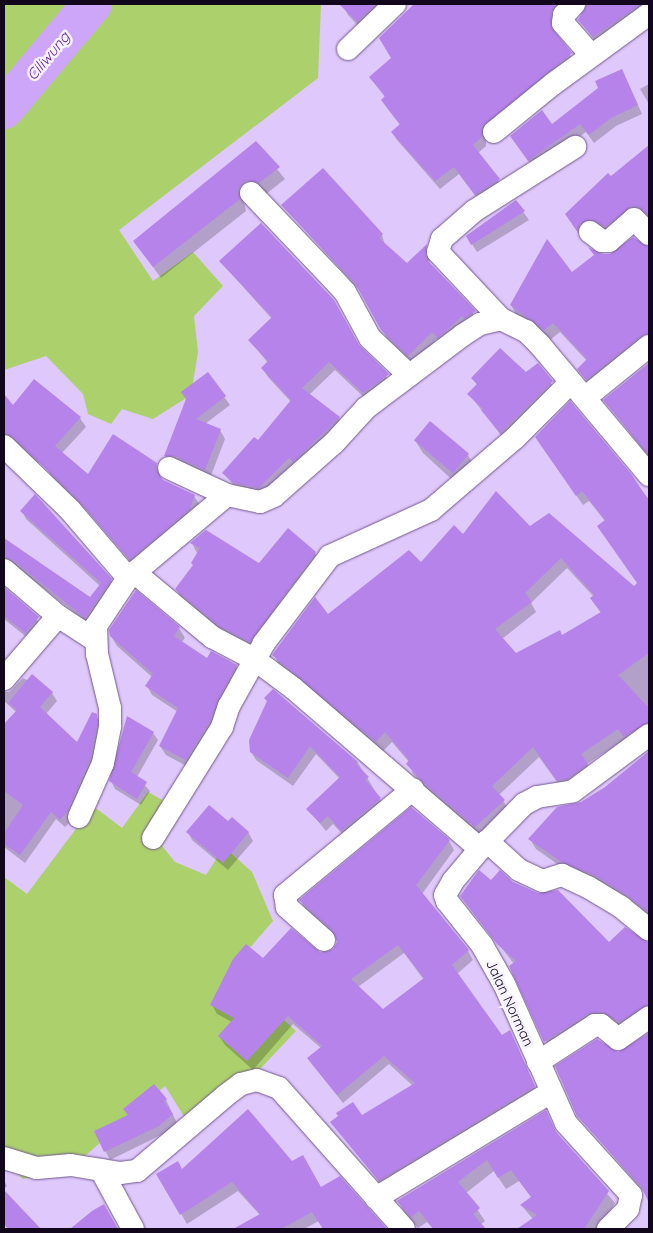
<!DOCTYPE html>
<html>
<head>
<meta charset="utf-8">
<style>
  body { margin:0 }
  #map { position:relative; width:653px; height:1233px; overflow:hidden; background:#dfc8fb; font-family:Quicksand,sans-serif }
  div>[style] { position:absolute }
  .green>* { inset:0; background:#acd06c }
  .shadow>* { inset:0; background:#0003 }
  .river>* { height:40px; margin:-20px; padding:0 20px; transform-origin:20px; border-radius:20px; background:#cda5f9 }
  .building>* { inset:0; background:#b683ea; transform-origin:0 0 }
  .roads { filter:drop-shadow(0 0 1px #72578f) drop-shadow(0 0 1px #72578f) }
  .minor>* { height:22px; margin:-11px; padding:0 11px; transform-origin:11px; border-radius:11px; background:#fff }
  span { translate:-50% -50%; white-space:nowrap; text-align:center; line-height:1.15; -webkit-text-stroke:5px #f7f2ff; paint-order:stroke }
  .street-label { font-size:14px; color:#11061b }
  .water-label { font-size:15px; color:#6b269f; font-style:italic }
  .frame { position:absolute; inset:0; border:5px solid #11061b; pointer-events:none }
</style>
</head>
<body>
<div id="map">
  <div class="green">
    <div style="clip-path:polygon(4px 4px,321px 4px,318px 78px,119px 230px,153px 281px,193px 252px,223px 286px,194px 316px,198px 352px,191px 395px,153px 419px,122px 409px,111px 424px,88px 414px,83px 394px,46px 356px,4px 370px)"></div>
    <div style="clip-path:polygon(148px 792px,182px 811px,162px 846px,175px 862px,206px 875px,224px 847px,252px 872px,273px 921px,230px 971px,296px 1031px,242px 1088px,194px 1132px,165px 1086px,70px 1169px,23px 1179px,4px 1163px,4px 877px,27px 894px,93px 806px,122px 828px)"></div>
  </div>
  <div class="shadow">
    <div style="clip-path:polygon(346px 4px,392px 4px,362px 30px,348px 15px,343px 6px)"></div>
    <div style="clip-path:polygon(417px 4px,568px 4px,555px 21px,554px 34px,575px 62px,486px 135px,486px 146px,478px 153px,503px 188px,480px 202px,459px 174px,440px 189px,397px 140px,392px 132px,400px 125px,387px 108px,382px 100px,385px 97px,370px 77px,392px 58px,380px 38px)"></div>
    <div style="clip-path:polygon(587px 4px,649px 4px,598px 44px,579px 20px,588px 8px)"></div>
    <div style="clip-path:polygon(622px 70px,642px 114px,616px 126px,594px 143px,586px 132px,534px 169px,517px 144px,552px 126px)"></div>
    <div style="clip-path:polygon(649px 84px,649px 104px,640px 89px)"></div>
    <div style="clip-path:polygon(256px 143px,285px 179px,266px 194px,244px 202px,246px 211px,161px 278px,134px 241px)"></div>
    <div style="clip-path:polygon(649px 147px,649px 221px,583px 240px,572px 224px,611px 178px)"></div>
    <div style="clip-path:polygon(516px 202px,529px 220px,477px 252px,467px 236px)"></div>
    <div style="clip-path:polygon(283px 206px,382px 235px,385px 245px,407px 265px,426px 246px,431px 254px,429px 264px,479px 320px,443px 345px,437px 339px,414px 364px,387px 338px,360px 291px)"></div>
    <div style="clip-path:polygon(649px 247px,649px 345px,593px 389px,578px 369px,587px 361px,560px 332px,550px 340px,517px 316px,511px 305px,572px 273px,595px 256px,591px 249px,609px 256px)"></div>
    <div style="clip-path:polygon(220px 261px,358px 346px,393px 384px,369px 402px,335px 370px,309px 395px,339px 418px,344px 427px,266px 496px,240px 492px,223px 473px,258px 441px,291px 402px,268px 377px,263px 369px,268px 363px,249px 340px,272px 319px)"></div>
    <div style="clip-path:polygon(537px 364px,558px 393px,507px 443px,469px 394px,477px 385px,473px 378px,526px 374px)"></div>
    <div style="clip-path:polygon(649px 364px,649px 458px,605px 400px)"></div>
    <div style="clip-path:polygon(208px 374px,230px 405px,205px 424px,220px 430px,225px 439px,210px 478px,170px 464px,165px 456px,187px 400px)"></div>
    <div style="clip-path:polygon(35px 381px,80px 418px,86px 427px,62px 453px,88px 476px,156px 463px,162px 481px,194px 496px,200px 505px,136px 568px,87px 511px,51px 476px,43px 460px,38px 463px,4px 444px,4px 400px,13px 408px)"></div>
    <div style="clip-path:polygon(evenodd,570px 403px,648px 498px,649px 735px,631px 747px,625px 739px,587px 764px,593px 774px,563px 790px,539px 757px,499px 795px,510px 811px,481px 837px,432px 794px,413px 774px,409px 762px,392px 742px,382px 752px,280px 666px,274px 655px,327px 616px,421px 564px,463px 535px,530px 528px,634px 588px,638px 584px,605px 521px,589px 501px,583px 505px,536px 437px,570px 403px,567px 568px,594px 597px,591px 599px,601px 613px,562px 636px,515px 654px,502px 639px,536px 612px,531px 603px,567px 568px)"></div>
    <div style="clip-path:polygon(415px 440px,468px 455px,475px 467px,459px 486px,423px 453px)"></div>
    <div style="clip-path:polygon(22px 511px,111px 580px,115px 588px,90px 625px,18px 568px,4px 565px,4px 540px,91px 598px,100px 586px,26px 519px)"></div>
    <div style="clip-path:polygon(289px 530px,315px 553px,321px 563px,255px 651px,227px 636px,182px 599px,176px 589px,194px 566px,197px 553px,192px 543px,259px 564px)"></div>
    <div style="clip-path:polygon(4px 587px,42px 625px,30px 640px,4px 619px)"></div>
    <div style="clip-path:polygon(179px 628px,185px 638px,181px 643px,208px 660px,236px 666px,242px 675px,192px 769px,166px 755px,160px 746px,178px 712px,152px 695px,147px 686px,152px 677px,117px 646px,111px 636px)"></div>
    <div style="clip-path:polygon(23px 678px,52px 693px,57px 701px,46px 714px,77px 744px,96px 715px,101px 724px,94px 768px,71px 821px,65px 827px,56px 819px,25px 863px,4px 847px,4px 725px,16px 712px,4px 701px,4px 692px,9px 692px)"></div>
    <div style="clip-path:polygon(284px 699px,358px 763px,385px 807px,347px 839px,333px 824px,326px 831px,308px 809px,339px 778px,316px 754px,293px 786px,256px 760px,251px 752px)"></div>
    <div style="clip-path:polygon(153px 733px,158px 740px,137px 777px,150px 791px,141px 805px,115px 789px,111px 781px)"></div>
    <div style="clip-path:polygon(649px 753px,649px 918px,570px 873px,536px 849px,530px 839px,606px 788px)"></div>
    <div style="clip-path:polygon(228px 823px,248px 832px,253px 841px,228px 870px,192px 840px,188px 832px)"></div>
    <div style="clip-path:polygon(evenodd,449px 841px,454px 850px,422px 894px,468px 951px,473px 960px,457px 974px,502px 1036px,510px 1031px,539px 1096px,385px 1189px,331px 1122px,362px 1117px,413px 1086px,389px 1064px,343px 1103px,308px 1059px,321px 1048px,293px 1024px,253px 1070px,225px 1045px,219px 1036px,232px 1022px,217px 1014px,212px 1005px,264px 960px,334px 950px,338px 942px,336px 937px,306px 910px,301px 901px,449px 841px,404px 953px,424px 980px,383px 1011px,358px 987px,404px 953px)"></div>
    <div style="clip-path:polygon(491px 882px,513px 883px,609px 944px,649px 943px,649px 1017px,625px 1032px,616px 1025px,551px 1052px,510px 966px,514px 964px,461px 896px)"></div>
    <div style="clip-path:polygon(649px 1034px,649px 1198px,578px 1115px,617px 1053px,626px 1051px)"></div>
    <div style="clip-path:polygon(154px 1086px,166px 1100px,177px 1123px,163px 1134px,110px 1160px,96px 1132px,129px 1116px)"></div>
    <div style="clip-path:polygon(546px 1112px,558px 1136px,615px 1203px,599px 1229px,532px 1229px,528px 1222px,533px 1219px,521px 1205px,532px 1198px,519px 1181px,506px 1189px,494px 1171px,466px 1193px,485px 1221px,480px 1225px,484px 1229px,433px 1229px,427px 1222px,418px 1228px,405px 1213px,398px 1201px)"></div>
    <div style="clip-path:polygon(292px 1162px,320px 1189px,340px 1178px,383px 1229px,324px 1229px,319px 1221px,304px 1229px,236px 1229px,260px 1215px,238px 1191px,187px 1224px,158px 1174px)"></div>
    <div style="clip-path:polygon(4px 1180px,7px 1186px,4px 1189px)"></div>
    <div style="clip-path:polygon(4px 1191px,34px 1224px,38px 1229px,8px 1229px,4px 1225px)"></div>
  </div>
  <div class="river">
    <div style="left:4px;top:109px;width:137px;rotate:-50deg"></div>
  </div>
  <div class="building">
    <div style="clip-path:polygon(339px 4px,376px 4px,357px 22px)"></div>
    <div style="clip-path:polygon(414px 4px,556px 4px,551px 13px,551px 27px,572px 53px,482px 127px,482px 137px,473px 145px,500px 179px,475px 195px,454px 167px,435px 181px,391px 132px,400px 124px,381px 100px,385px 96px,369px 77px,391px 58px,379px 38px)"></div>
    <div style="clip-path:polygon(587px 4px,641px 4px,593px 37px,578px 20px)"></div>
    <div style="clip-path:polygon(622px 69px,638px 105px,611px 118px,589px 135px,580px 124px,528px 161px,510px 136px,542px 110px,552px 124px,598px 88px,595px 81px)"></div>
    <div style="clip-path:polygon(256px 141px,280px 167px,259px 183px,248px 180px,242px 183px,238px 190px,240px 199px,153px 267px,133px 241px)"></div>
    <div style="clip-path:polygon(649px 145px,649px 216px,638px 207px,632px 206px,605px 227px,591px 219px,580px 224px,577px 231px,565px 214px,608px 173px,611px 176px)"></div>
    <div style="clip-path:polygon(323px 168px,383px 234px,379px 238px,407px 263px,427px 244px,425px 254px,428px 261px,476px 311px,464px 319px,462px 316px,438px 338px,432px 332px,408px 356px,381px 330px,355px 283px,281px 205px)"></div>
    <div style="clip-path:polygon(516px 200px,525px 211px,471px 245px,466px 236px)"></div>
    <div style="clip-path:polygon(261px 223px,334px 300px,359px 345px,389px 374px,363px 393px,329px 362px,302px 388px,340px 417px,293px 462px,289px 458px,259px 488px,234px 483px,222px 473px,254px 437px,258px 440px,291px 400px,261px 368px,268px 361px,248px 340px,272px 317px,219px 261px)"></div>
    <div style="clip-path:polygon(633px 237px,649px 247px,649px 333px,641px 336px,586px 380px,577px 369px,587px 359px,553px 323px,544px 330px,510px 305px,547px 239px,572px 272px,594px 255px,588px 247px,601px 254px,610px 254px)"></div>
    <div style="clip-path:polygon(500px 348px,526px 372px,538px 363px,553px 381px,500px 433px,481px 410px,483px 409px,467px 394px,477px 384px,471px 378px)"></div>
    <div style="clip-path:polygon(649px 363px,649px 455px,603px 400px)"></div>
    <div style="clip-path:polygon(208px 372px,226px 396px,196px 419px,221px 429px,205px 470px,175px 456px,164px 456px,186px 399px,181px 392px)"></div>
    <div style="clip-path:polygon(34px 379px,81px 417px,55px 446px,88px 474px,113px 434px,157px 463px,156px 470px,163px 480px,195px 495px,190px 509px,130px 560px,79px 501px,13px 437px,4px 433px,4px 394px,13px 405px)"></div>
    <div style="clip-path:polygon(evenodd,570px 401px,632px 475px,649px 501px,649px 653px,618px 675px,649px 708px,649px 722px,624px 737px,618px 729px,581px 754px,588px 764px,568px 779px,556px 780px,533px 747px,492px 786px,505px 800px,475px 827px,425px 784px,406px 764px,409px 760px,385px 732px,376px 742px,272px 655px,315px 597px,328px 614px,409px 550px,421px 562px,454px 525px,463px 534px,496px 491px,530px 526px,549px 513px,634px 586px,637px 583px,597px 526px,605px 520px,582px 491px,576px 496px,535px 437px,570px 401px,561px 558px,594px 595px,590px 598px,601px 612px,562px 635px,560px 630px,516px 653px,495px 629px,532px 602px,525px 593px,561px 558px)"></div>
    <div style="left:430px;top:421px;width:51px;height:25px;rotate:40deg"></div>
    <div style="clip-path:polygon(35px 494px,112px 579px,85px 618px,13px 560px,4px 557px,4px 538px,90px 597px,101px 583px,20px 511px)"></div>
    <div style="clip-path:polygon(288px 528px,316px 552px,250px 642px,220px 627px,175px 589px,193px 565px,191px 563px,200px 548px,190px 543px,206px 530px,259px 563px)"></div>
    <div style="clip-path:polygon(4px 587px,39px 617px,25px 633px,4px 616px)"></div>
    <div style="clip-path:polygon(136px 590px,180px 627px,174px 636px,207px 658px,211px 651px,237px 665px,218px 700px,210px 721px,186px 760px,159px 746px,178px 708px,145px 686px,153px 674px,110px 636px,109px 630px)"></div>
    <div style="clip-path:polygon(32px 674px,53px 692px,40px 707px,77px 742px,92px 712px,97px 714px,97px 725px,90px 759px,67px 812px,60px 820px,51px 812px,20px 855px,4px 844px,4px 833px,23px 805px,4px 791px,4px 724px,17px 710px,8px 703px)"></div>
    <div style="clip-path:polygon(273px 689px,358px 762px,356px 764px,369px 777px,365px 780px,381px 798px,341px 831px,328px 816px,320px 823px,306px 809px,340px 777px,310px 746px,288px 778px,250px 752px,249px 740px,267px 701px,264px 698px)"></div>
    <div style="clip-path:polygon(127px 716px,154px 732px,131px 772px,147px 782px,137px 799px,109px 781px)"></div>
    <div style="clip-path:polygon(649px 751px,649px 913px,628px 896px,594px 875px,563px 863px,528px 839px,557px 807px,581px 802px,605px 787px)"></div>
    <div style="clip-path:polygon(209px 805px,228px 821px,232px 817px,249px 832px,223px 863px,186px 832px)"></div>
    <div style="clip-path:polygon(evenodd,411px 807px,450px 840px,416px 885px,469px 950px,452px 965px,502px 1035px,510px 1030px,535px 1086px,379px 1181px,330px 1122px,338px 1116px,336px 1113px,353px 1102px,362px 1115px,415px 1083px,384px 1056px,337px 1095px,307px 1058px,322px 1046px,288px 1016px,247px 1061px,218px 1036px,234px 1018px,210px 1005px,233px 959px,246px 944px,263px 958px,291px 928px,321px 953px,333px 949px,337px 942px,333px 931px,299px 900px,411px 807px,398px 945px,424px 978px,383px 1009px,351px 979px,398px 945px)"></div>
    <div style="clip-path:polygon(479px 870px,491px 880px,500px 870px,513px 882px,538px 893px,558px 890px,609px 942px,625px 927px,649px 943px,649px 1004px,619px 1022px,602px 1012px,588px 1014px,544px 1042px,509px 966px,516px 961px,497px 944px,460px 896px)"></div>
    <div style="clip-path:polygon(649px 1033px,649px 1203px,641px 1186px,577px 1116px,555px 1066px,597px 1039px,618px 1052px)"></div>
    <div style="clip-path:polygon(154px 1084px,167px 1099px,164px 1102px,173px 1114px,159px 1126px,104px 1152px,94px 1131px,128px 1115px,123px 1109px)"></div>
    <div style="clip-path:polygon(248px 1109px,292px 1161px,303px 1155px,321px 1187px,340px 1176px,387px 1229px,323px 1229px,312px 1212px,281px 1229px,233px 1229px,260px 1214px,232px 1182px,180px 1215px,156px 1174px,178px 1161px,182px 1169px)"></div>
    <div style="clip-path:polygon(546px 1110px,556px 1132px,609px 1191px,584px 1229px,517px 1229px,537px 1215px,520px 1205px,531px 1197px,511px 1170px,498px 1178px,487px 1160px,458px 1182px,480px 1208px,473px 1214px,486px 1229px,434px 1229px,419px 1211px,411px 1217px,397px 1201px)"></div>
    <div style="clip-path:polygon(4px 1190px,41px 1229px,9px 1229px,4px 1224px)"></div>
    <div style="clip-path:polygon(104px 1204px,118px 1229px,70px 1229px,92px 1211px)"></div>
  </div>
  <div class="roads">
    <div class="minor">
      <div style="left:574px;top:4px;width:15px;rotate:132deg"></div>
      <div style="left:564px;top:15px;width:8px;rotate:97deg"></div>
      <div style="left:563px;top:23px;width:43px;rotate:48.8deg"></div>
      <div style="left:348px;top:49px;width:65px;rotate:-43.8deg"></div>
      <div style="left:494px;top:132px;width:76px;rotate:-39.1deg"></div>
      <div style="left:553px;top:84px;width:119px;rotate:-36.1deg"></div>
      <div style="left:251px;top:193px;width:117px;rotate:46.4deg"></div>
      <div style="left:332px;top:278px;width:19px;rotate:47deg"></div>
      <div style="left:345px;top:292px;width:52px;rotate:61.5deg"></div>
      <div style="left:370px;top:338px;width:54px;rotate:43.5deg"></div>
      <div style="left:590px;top:232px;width:15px;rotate:37deg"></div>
      <div style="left:602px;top:241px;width:7px"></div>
      <div style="left:609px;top:241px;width:33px;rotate:-41deg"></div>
      <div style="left:634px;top:219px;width:21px;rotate:45deg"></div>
      <div style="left:501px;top:319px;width:92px;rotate:-133.2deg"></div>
      <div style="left:438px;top:252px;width:14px;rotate:-73deg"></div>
      <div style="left:442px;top:239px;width:43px;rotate:-41.2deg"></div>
      <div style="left:474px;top:211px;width:120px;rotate:-32.4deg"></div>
      <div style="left:586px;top:397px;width:81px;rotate:-39deg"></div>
      <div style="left:4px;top:446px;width:92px;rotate:44.1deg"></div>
      <div style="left:70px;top:510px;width:89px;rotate:49.5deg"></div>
      <div style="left:169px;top:468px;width:64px;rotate:25deg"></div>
      <div style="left:227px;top:495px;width:34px;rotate:12deg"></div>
      <div style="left:260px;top:502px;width:15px;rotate:-23deg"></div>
      <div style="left:274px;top:496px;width:80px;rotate:-41.5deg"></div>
      <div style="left:334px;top:443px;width:47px;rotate:-47.6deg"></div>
      <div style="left:366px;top:408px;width:121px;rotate:-37deg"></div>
      <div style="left:463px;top:335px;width:20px;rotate:-33deg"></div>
      <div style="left:480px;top:324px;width:22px;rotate:-13deg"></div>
      <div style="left:501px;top:319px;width:28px;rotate:26deg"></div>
      <div style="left:526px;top:331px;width:20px;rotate:45deg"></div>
      <div style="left:540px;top:345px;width:170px;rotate:50deg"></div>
      <div style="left:4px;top:570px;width:71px;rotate:40.4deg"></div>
      <div style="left:58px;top:616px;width:44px;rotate:33deg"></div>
      <div style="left:134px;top:572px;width:102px;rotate:39.8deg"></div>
      <div style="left:212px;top:637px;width:47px;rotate:27.6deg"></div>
      <div style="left:254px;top:659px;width:49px;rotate:36.6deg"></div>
      <div style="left:293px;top:688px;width:247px;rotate:40.7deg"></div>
      <div style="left:4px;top:679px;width:83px;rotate:-49.4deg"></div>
      <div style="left:79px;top:817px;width:59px;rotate:-66deg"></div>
      <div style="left:103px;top:763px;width:38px;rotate:-79deg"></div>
      <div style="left:110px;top:726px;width:18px;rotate:-90deg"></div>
      <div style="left:110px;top:708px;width:56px;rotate:-103.5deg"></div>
      <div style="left:97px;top:654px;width:28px;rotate:-92deg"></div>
      <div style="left:96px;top:626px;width:58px;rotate:-56.3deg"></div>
      <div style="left:128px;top:578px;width:129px;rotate:-40deg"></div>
      <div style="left:153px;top:838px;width:131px;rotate:-58.1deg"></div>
      <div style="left:222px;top:727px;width:22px;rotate:-72deg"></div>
      <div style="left:229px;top:706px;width:72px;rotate:-60.9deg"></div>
      <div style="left:264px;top:643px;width:109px;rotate:-52.8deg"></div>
      <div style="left:330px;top:556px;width:111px;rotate:-24.5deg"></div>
      <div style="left:431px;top:510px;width:111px;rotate:-40.6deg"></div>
      <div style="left:515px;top:438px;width:79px;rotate:-45deg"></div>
      <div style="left:487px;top:841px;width:43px;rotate:42.2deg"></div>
      <div style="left:519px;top:870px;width:26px;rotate:25deg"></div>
      <div style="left:543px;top:881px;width:20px;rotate:-18deg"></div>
      <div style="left:562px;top:875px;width:29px;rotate:25deg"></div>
      <div style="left:588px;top:887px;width:39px;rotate:31deg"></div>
      <div style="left:621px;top:907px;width:36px;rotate:39deg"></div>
      <div style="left:324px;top:940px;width:50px;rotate:-138.3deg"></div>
      <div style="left:287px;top:907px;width:12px;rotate:-99deg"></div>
      <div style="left:285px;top:895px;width:166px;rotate:-39.6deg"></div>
      <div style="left:538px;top:1062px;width:68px;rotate:-33deg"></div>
      <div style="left:595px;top:1025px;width:6px"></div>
      <div style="left:601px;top:1025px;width:22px;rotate:39deg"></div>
      <div style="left:618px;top:1039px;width:38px;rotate:-35deg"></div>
      <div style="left:4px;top:1158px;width:34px;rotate:17deg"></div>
      <div style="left:37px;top:1168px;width:34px;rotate:-5deg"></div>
      <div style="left:71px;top:1165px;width:50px;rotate:9.3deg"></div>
      <div style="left:120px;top:1173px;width:17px;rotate:-7deg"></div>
      <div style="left:137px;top:1171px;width:116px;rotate:-40.4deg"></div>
      <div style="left:225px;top:1096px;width:20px;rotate:-37deg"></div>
      <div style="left:241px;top:1084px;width:16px;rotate:-14deg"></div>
      <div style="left:257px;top:1080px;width:23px;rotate:20deg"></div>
      <div style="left:279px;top:1088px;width:188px;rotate:48.4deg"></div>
      <div style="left:101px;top:1170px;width:67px;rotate:61.5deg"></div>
      <div style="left:376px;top:1198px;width:205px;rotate:-31.2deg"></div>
      <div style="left:608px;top:1229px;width:28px;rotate:-45deg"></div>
      <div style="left:628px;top:1209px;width:14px;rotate:-78deg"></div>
      <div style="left:631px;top:1195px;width:97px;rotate:-132.1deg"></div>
      <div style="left:566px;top:1123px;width:152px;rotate:-114deg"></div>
      <div style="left:504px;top:984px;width:45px;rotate:-119.4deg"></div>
      <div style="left:482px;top:945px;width:56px;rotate:-128.5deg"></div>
      <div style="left:447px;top:901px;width:6px;rotate:-108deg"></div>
      <div style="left:445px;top:895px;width:16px;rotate:-60deg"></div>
      <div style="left:453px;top:881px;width:42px;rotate:-49.8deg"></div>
      <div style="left:480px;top:849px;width:63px;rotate:-45.6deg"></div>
      <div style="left:524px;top:804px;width:15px;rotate:-28deg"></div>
      <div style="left:537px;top:797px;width:36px;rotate:-9deg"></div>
      <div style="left:573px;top:791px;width:94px;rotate:-36.4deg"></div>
    </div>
  </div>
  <div class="street-label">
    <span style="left:510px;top:1003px;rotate:65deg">Jalan Norman</span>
  </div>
  <div class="water-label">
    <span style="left:48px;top:56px;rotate:-50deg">Ciliwung</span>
  </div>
  <div class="frame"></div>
</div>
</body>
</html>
